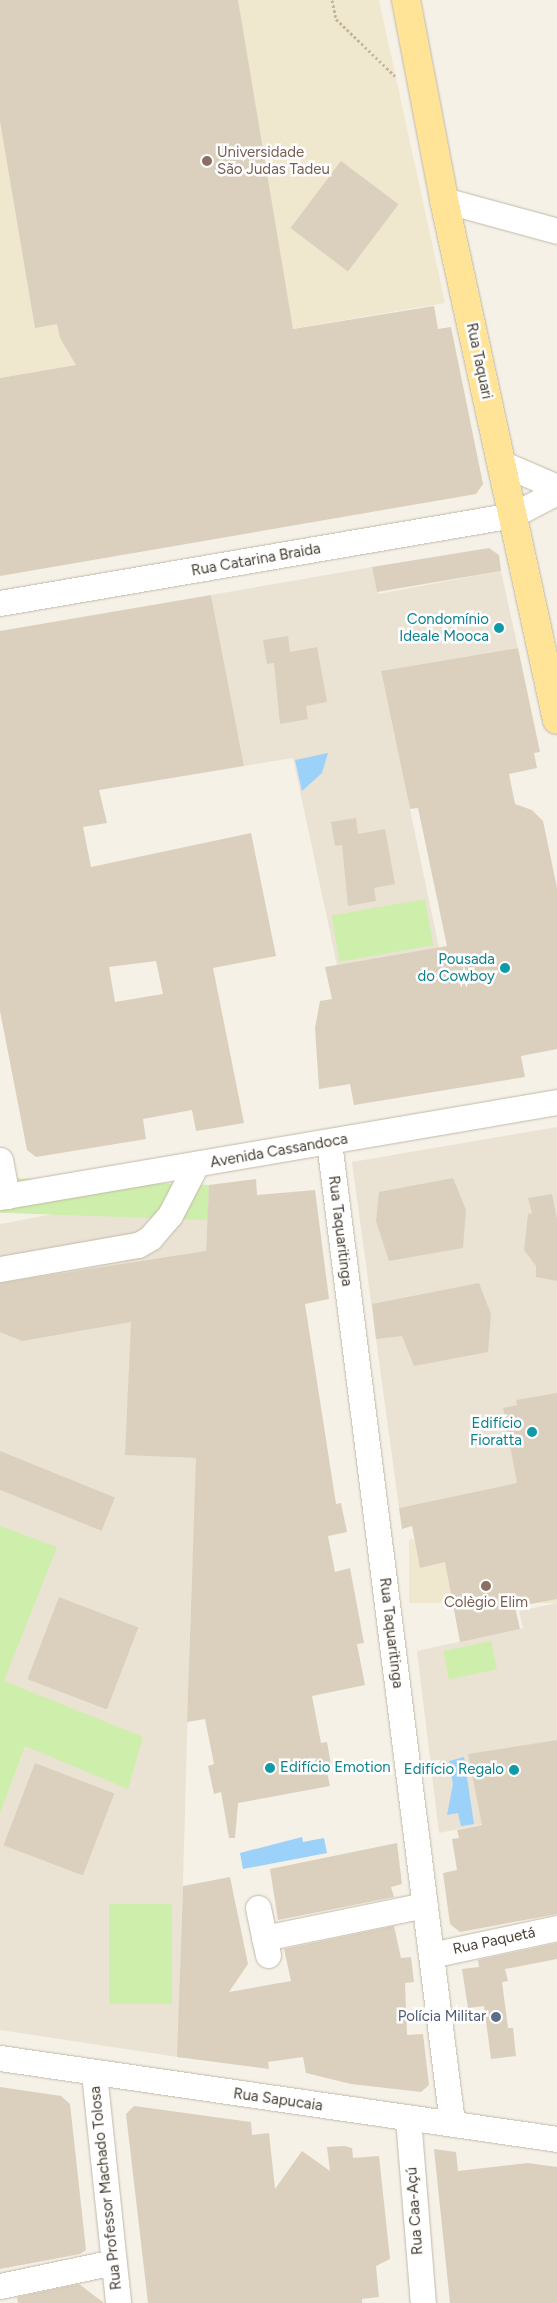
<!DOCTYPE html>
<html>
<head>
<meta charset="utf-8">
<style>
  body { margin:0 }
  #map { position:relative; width:557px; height:2303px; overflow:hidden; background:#f5f1e7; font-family:Figtree,sans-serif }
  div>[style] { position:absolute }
  .residential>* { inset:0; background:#eae3d4 }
  .education>* { inset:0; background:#f0e7cf; transform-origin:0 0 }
  .green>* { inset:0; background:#ceeeab; transform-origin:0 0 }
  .water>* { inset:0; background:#9cd1f9 }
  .building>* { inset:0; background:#dbd0bd; transform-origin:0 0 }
  .path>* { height:3px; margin-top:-1.5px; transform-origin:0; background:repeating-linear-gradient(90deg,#c5b697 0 2.5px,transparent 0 5px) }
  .roads { filter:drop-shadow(0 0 1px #c2b9a8) drop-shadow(0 0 1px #c2b9a8) }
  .minor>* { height:25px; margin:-12.5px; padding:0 12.5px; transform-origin:12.5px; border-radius:12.5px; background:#fff }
  .major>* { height:28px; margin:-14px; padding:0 14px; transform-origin:14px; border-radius:14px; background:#ffe396 }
  .dots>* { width:14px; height:14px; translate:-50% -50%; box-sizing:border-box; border:2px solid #fff; border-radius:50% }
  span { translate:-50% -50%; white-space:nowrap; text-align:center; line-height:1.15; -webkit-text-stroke:5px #fff; paint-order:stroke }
  .education-label { font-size:15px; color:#785e54 }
  .left { translate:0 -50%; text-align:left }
  .street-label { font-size:15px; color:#494235 }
  .culture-label { font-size:15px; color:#0d838f }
  .right { translate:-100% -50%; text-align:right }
  .service-label { font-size:15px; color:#4e5e75 }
</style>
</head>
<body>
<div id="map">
  <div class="residential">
    <div style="clip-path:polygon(372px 567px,378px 594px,501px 571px,518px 648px,381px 671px,439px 948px,337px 965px,293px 758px,244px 766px,211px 595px)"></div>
    <div style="clip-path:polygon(557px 1127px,557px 1475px,399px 1508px,352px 1162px)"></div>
    <div style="clip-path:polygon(209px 1185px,191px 1601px,178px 2057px,0 2030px,0 1224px)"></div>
    <div style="clip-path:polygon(557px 1603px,557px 1809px,439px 1833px,417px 1651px,523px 1628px,519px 1611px)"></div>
  </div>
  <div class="education">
    <div style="clip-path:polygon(0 0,379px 0,445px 303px,0 378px)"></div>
    <div style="left:557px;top:1539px;width:64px;height:148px;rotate:90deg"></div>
  </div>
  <div class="green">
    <div style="left:425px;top:899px;width:47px;height:95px;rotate:80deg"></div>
    <div style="left:209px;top:1185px;width:35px;height:212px;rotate:92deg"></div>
    <div style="clip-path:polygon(0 1526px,57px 1547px,4px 1681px,143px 1737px,128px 1789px,25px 1746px,0 1813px)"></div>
    <div style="left:491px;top:1641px;width:29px;height:49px;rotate:78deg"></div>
    <div style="left:109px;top:1904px;width:63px;height:100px"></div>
  </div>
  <div class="water">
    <div style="clip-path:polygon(328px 753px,322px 773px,302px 791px,295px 760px)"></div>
    <div style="clip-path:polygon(464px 1757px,474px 1824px,461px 1826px,458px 1813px,447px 1815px,453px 1784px,449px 1761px)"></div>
    <div style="clip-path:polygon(302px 1837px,303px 1842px,324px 1838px,327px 1853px,243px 1869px,240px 1853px)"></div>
  </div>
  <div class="building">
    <div style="clip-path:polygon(0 0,238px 0,293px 329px,434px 306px,438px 329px,451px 327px,483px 484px,476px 494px,0 576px,0 378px,76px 365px,60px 338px,57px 324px,35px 328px,0 121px)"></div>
    <div style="left:341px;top:161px;width:72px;height:84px;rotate:37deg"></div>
    <div style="clip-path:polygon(489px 548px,499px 555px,501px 571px,377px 592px,372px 567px)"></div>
    <div style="clip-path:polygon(evenodd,211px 595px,244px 766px,99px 790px,107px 823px,83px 827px,91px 867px,251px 833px,276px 956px,213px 968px,244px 1123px,196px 1131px,192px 1110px,143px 1119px,146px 1139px,36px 1157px,27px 1150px,0 1011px,0 631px,211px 595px,156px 961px,163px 994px,115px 1002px,109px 967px,156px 961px)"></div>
    <div style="clip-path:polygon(288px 636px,290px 652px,317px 647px,327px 702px,306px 706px,308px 719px,280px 724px,274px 663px,267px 664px,263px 640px)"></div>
    <div style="clip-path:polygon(518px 648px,540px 752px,534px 753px,537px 768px,509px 774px,515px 804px,532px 810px,543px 821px,557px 888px,557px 1049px,521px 1056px,525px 1077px,354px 1105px,350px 1084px,319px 1089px,315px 1028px,320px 1001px,332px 999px,325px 967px,447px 946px,418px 808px,410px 809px,381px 671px)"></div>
    <div style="clip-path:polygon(356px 818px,358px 834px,385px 829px,395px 884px,374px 888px,376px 901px,348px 906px,342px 845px,335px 846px,331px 822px)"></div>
    <div style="clip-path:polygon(453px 1178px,466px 1210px,463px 1248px,389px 1261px,376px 1221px,379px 1192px)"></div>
    <div style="clip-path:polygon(256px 1179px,257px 1195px,315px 1190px,329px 1299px,305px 1304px,336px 1504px,341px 1503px,347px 1532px,328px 1536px,335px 1572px,350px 1568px,364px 1643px,357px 1644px,365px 1685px,312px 1696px,321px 1743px,327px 1742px,332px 1770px,327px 1772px,330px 1786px,238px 1803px,235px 1838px,229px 1838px,221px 1792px,214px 1794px,208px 1766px,214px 1764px,205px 1719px,187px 1722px,196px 1458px,125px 1455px,131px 1322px,22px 1341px,0 1332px,0 1283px,206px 1251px,209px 1185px)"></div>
    <div style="clip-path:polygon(552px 1194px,557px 1219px,557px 1281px,536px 1277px,536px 1266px,524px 1250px,528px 1214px,532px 1213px,528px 1198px)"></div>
    <div style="clip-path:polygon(479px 1283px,491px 1314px,488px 1352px,414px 1366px,402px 1336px,376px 1339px,372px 1304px)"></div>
    <div style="clip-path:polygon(557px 1393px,557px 1599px,515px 1607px,520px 1629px,460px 1642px,445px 1562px,420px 1568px,412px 1526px,402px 1529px,399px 1508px,517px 1483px,503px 1408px,517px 1405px,516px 1400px)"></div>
    <div style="left:0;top:1451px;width:124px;height:36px;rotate:22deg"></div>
    <div style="left:59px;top:1597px;width:85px;height:88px;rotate:21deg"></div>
    <div style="clip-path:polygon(557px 1740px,557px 1914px,460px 1932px,450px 1924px,443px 1873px,457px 1870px,452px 1839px,459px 1838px,457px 1830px,482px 1825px,468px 1754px)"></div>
    <div style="left:35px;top:1763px;width:85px;height:88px;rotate:21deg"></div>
    <div style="clip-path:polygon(397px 1843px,402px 1884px,391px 1887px,394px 1897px,278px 1920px,270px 1869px)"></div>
    <div style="clip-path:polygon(230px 1877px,248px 1964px,229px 1992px,291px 1981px,284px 1949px,394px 1926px,401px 1958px,411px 1957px,414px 1982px,405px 1983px,407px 2035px,423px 2034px,429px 2085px,421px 2092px,351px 2084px,306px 2073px,303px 2057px,268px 2062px,269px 2069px,177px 2057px,183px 1886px)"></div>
    <div style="clip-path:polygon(557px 1943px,557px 1959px,505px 1969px,508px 1981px,502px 1982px,508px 2028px,513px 2028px,516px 2056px,491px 2059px,484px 2006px,468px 2008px,462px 1969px,479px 1967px,478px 1960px)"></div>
    <div style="clip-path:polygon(0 2087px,61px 2096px,70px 2104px,86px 2250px,80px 2254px,0 2269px)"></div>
    <div style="clip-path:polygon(134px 2106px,251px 2122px,252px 2135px,269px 2133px,275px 2189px,302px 2151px,330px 2171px,327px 2147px,345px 2146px,352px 2148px,353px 2158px,379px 2156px,390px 2259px,376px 2266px,379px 2297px,362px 2299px,362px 2303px,148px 2303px,126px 2114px)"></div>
    <div style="clip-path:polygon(434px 2149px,456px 2152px,458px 2171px,528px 2163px,557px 2167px,557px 2303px,450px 2303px)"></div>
    <div style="clip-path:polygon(79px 2284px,104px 2303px,18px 2303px,17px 2297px)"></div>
  </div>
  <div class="path">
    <div style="left:332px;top:0;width:19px;rotate:78deg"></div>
    <div style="left:336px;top:19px;width:82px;rotate:44deg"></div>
  </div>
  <div class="roads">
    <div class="minor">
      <div style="left:444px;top:200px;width:117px;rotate:15.3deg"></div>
      <div style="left:501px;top:463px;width:61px;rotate:23.2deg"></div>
      <div style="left:0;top:603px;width:520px;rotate:-9.73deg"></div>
      <div style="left:513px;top:515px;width:50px;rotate:-27.6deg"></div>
      <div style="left:329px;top:1142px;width:989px;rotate:82.85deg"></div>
      <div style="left:0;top:1160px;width:37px;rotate:79deg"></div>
      <div style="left:0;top:1197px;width:565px;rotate:-9.68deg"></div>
      <div style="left:0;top:1269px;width:140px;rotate:-9.9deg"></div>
      <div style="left:138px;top:1245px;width:14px;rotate:-30deg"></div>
      <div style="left:150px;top:1238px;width:30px;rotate:-49deg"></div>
      <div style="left:170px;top:1215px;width:56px;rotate:-62.5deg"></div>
      <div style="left:258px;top:1908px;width:48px;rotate:78deg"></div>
      <div style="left:264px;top:1938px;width:164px;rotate:-11.6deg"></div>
      <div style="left:431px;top:1955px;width:129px;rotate:-12.1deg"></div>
      <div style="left:0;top:2058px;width:563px;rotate:8.27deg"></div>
      <div style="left:94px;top:2073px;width:231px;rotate:84deg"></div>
      <div style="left:408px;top:2118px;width:186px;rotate:85.4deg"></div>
      <div style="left:0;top:2286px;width:116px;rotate:-11.9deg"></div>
    </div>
    <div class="major">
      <div style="left:406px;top:0;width:204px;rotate:79.2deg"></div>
      <div style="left:444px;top:200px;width:532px;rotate:77.74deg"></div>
    </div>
  </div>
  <div class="dots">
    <div style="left:207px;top:161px;background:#8d6e63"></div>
    <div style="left:499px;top:628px;background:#0f9aa8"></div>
    <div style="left:505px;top:968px;background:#0f9aa8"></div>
    <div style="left:532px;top:1432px;background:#0f9aa8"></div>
    <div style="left:486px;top:1586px;background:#8d6e63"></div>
    <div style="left:270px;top:1768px;background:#0f9aa8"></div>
    <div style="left:514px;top:1770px;background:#0f9aa8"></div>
    <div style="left:496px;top:2017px;background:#5c6f8a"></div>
  </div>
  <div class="education-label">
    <span class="left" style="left:217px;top:161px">Universidade<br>São Judas Tadeu</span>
    <span style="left:486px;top:1603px">Colègio Elim</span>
  </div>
  <div class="street-label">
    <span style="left:479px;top:361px;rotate:78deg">Rua Taquari</span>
    <span style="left:256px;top:560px;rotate:-10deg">Rua Catarina Braida</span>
    <span style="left:279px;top:1151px;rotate:-10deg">Avenida Cassandoca</span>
    <span style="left:340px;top:1231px;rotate:83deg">Rua Taquaritinga</span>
    <span style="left:391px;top:1633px;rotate:83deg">Rua Taquaritinga</span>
    <span style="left:494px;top:1941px;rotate:-12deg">Rua Paquetá</span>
    <span style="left:278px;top:2100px;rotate:8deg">Rua Sapucaia</span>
    <span style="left:106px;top:2188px;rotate:-96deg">Rua Professor Machado Tolosa</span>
    <span style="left:415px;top:2211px;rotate:-94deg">Rua Caa-Açú</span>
  </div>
  <div class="culture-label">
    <span class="right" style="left:489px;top:628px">Condomínio<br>Ideale Mooca</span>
    <span class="right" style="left:495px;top:968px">Pousada<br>do Cowboy</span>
    <span class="right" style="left:522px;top:1432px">Edifício<br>Fioratta</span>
    <span class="left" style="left:280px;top:1768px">Edifício Emotion</span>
    <span class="right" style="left:504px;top:1770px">Edifício Regalo</span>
  </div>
  <div class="service-label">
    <span class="right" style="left:486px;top:2017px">Polícia Militar</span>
  </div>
</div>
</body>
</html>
